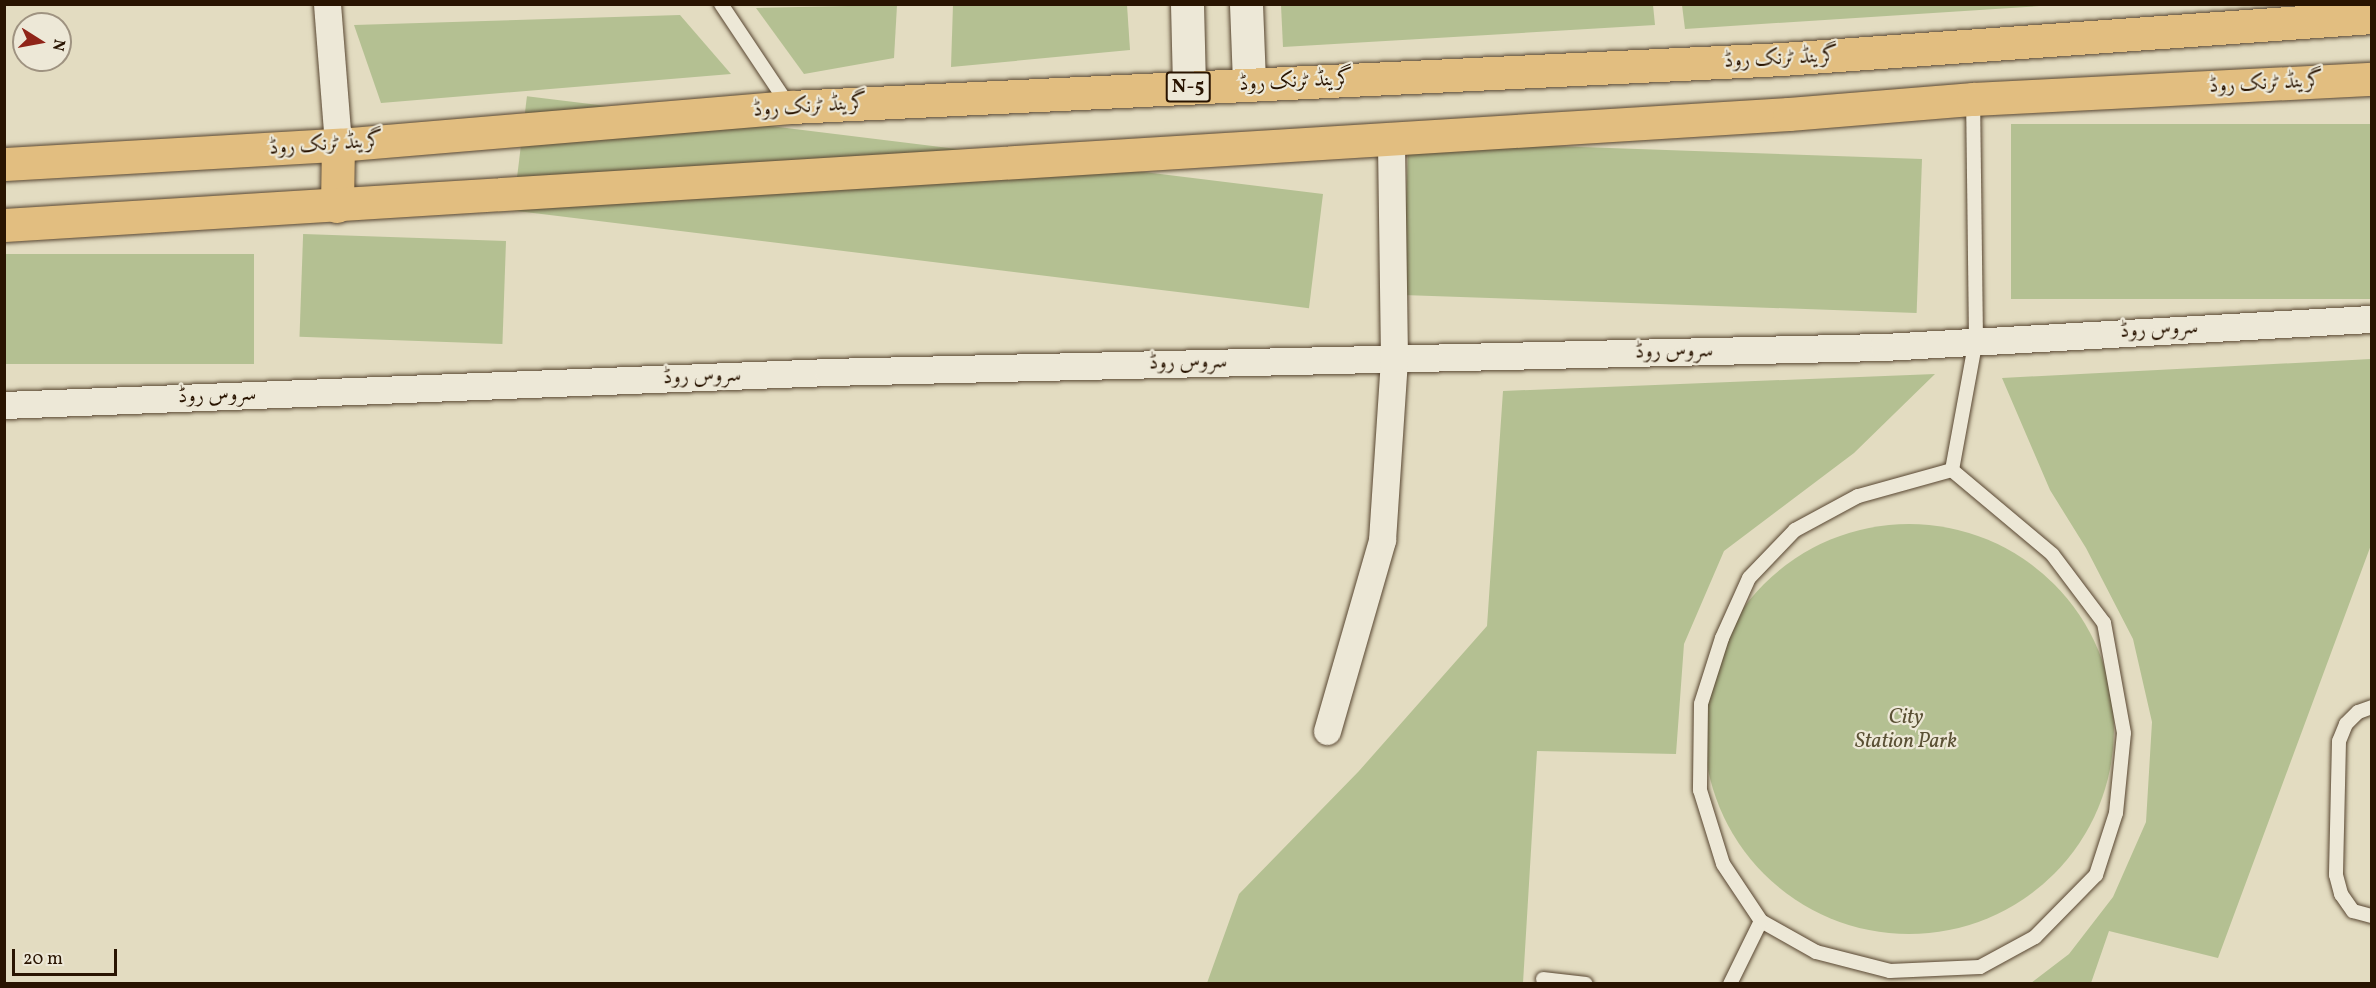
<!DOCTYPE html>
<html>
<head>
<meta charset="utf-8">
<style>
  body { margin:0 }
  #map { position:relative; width:2376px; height:988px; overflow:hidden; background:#e3dcc1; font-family:Vollkorn,Amiri,serif }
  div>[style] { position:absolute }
  .green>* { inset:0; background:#b4c092; transform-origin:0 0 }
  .round { border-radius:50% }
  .roads { filter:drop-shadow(0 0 2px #584631) drop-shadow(0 0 2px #584631) }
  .lane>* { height:14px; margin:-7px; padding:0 7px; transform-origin:7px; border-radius:7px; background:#ede8d7 }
  .street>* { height:27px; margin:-13.5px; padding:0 13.5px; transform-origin:13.5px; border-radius:13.5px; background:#ede8d7 }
  .secondary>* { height:33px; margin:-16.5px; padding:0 16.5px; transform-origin:16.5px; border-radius:16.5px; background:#ede8d7 }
  .highway>* { height:33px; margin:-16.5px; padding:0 16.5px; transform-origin:16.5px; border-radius:16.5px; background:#e2be80 }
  span { translate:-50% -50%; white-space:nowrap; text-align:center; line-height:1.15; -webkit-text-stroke:4.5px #ede8d7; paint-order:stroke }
  .shield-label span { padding:2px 4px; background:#ede8d7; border:2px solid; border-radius:4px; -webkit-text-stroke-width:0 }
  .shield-label { font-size:20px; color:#291401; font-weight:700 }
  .street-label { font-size:21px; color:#291401 }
  .park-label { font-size:21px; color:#5a5034; font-style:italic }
  .frame { position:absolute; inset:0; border:6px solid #291401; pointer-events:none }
  .north { position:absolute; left:12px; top:12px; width:60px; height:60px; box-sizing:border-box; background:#ede8d7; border:2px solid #9f9381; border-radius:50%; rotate:101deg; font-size:16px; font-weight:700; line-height:24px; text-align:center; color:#291401 }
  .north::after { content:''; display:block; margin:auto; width:21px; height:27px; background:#8f2418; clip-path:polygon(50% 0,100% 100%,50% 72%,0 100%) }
  .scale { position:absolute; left:12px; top:949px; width:105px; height:27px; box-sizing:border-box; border:3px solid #291401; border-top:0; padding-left:8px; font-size:18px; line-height:21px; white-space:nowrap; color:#291401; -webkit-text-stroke:4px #ede8d7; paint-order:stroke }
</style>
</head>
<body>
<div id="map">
  <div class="green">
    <div style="clip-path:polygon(897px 5px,894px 58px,804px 74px,756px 8px)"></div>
    <div style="clip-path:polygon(953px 5px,1127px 5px,1130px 50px,951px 67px)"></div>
    <div style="clip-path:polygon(1281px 5px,1653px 5px,1655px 25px,1283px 47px)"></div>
    <div style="clip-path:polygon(1682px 5px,1682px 4px,2057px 5px,1685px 29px)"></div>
    <div style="clip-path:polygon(680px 15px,731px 74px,381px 103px,354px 25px)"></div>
    <div style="left:2371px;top:124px;width:175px;height:360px;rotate:90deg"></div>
    <div style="left:1922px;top:159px;width:154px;height:514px;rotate:92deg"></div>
    <div style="left:1323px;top:194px;width:115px;height:802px;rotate:97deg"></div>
    <div style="left:506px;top:241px;width:103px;height:203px;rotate:92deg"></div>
    <div style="left:254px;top:254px;width:110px;height:249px;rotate:90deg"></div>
    <div style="clip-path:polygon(2371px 359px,2371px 545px,2218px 958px,2109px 931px,2091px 983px,2031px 983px,2069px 954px,2113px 897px,2146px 822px,2152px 722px,2133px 639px,2086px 548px,2050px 490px,2002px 378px)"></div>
    <div style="clip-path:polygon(1935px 374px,1854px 453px,1724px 551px,1684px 644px,1676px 754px,1537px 751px,1523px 983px,1207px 983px,1239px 894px,1359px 771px,1487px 626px,1503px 391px)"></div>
    <div class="round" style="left:1704px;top:524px;width:410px;height:410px"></div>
  </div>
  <div class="roads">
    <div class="lane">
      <div style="left:721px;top:4px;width:123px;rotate:56.3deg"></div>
      <div style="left:1952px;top:470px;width:98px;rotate:164.5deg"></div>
      <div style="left:1858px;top:496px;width:72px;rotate:151.6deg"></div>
      <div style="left:1795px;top:530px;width:66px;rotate:133.8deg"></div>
      <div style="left:1749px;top:578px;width:66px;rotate:114.2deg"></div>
      <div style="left:1722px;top:638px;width:69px;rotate:107.7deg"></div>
      <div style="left:1701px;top:704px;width:86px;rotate:90.7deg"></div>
      <div style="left:1700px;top:790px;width:77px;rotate:72.7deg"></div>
      <div style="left:1723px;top:864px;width:69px;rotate:56.3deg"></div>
      <div style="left:1761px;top:921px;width:63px;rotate:29.4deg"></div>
      <div style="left:1816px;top:952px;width:76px;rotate:14.4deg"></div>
      <div style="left:1890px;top:971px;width:90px;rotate:-2.5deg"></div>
      <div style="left:1980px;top:967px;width:63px;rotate:-28.6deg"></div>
      <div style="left:2035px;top:937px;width:87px;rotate:-45.5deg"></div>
      <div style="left:2096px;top:875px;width:65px;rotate:-72.1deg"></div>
      <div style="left:2116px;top:813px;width:80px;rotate:-84.3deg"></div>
      <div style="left:2124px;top:733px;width:112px;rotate:-100.3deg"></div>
      <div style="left:2104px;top:623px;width:86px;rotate:-127deg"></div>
      <div style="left:2052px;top:554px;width:131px;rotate:-140deg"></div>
      <div style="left:1952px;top:470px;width:133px;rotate:-79.6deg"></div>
      <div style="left:1976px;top:339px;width:240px;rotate:-90.7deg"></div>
      <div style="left:2372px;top:707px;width:15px;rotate:160deg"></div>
      <div style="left:2358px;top:712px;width:17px;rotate:135deg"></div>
      <div style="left:2346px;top:724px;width:18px;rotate:112deg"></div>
      <div style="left:2339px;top:741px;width:134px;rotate:91.3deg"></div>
      <div style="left:2336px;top:875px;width:20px;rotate:75deg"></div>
      <div style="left:2341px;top:894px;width:21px;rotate:55deg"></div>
      <div style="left:2353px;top:911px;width:20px;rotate:15deg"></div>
      <div style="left:1543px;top:979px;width:43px;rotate:6.6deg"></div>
      <div style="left:1730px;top:984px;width:70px;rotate:-63.8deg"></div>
    </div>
    <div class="street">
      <div style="left:327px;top:4px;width:141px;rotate:85.5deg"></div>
      <div style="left:4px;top:405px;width:825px;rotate:-2.29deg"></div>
      <div style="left:828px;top:372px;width:1056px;rotate:-1.36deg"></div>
      <div style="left:1884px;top:347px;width:489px;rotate:-3.3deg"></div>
      <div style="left:1327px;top:731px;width:199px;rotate:-73.9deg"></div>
      <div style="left:1382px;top:540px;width:182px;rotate:-86.2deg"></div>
      <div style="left:1394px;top:358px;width:222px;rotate:-90.8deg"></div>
    </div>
    <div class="secondary">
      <div style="left:1187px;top:4px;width:83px;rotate:88.6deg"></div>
      <div style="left:1246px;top:4px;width:79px;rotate:87.8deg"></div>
    </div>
    <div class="highway">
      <div style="left:4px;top:164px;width:335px;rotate:-3.3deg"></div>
      <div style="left:338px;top:145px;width:455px;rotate:-4.8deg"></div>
      <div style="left:791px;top:107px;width:992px;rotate:-2.77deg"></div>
      <div style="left:1782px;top:59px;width:591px;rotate:-4.07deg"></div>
      <div style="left:337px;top:206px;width:61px;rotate:-89.1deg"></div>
      <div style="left:4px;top:225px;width:1788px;rotate:-3.56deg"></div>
      <div style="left:1789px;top:114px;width:185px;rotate:-4.7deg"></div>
      <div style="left:1973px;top:99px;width:400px;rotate:-2.9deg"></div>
    </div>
  </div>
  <div class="shield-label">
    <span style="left:1188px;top:87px">N-5</span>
  </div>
  <div class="street-label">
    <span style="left:1781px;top:59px;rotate:-3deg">گرینڈ ٹرنک روڈ</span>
    <span style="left:1296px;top:82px;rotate:-3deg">گرینڈ ٹرنک روڈ</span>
    <span style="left:2266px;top:84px;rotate:-3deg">گرینڈ ٹرنک روڈ</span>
    <span style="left:810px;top:107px;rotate:-4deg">گرینڈ ٹرنک روڈ</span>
    <span style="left:326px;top:145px;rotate:-4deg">گرینڈ ٹرنک روڈ</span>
    <span style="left:2159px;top:330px;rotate:-3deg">سروس روڈ</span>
    <span style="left:1674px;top:352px;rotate:-1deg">سروس روڈ</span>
    <span style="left:1188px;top:363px;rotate:-1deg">سروس روڈ</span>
    <span style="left:702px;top:377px;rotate:-2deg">سروس روڈ</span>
    <span style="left:217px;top:396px;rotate:-2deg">سروس روڈ</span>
  </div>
  <div class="park-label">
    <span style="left:1906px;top:730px">City<br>Station Park</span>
  </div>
  <div class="frame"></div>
  <div class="north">N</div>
  <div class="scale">20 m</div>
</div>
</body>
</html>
